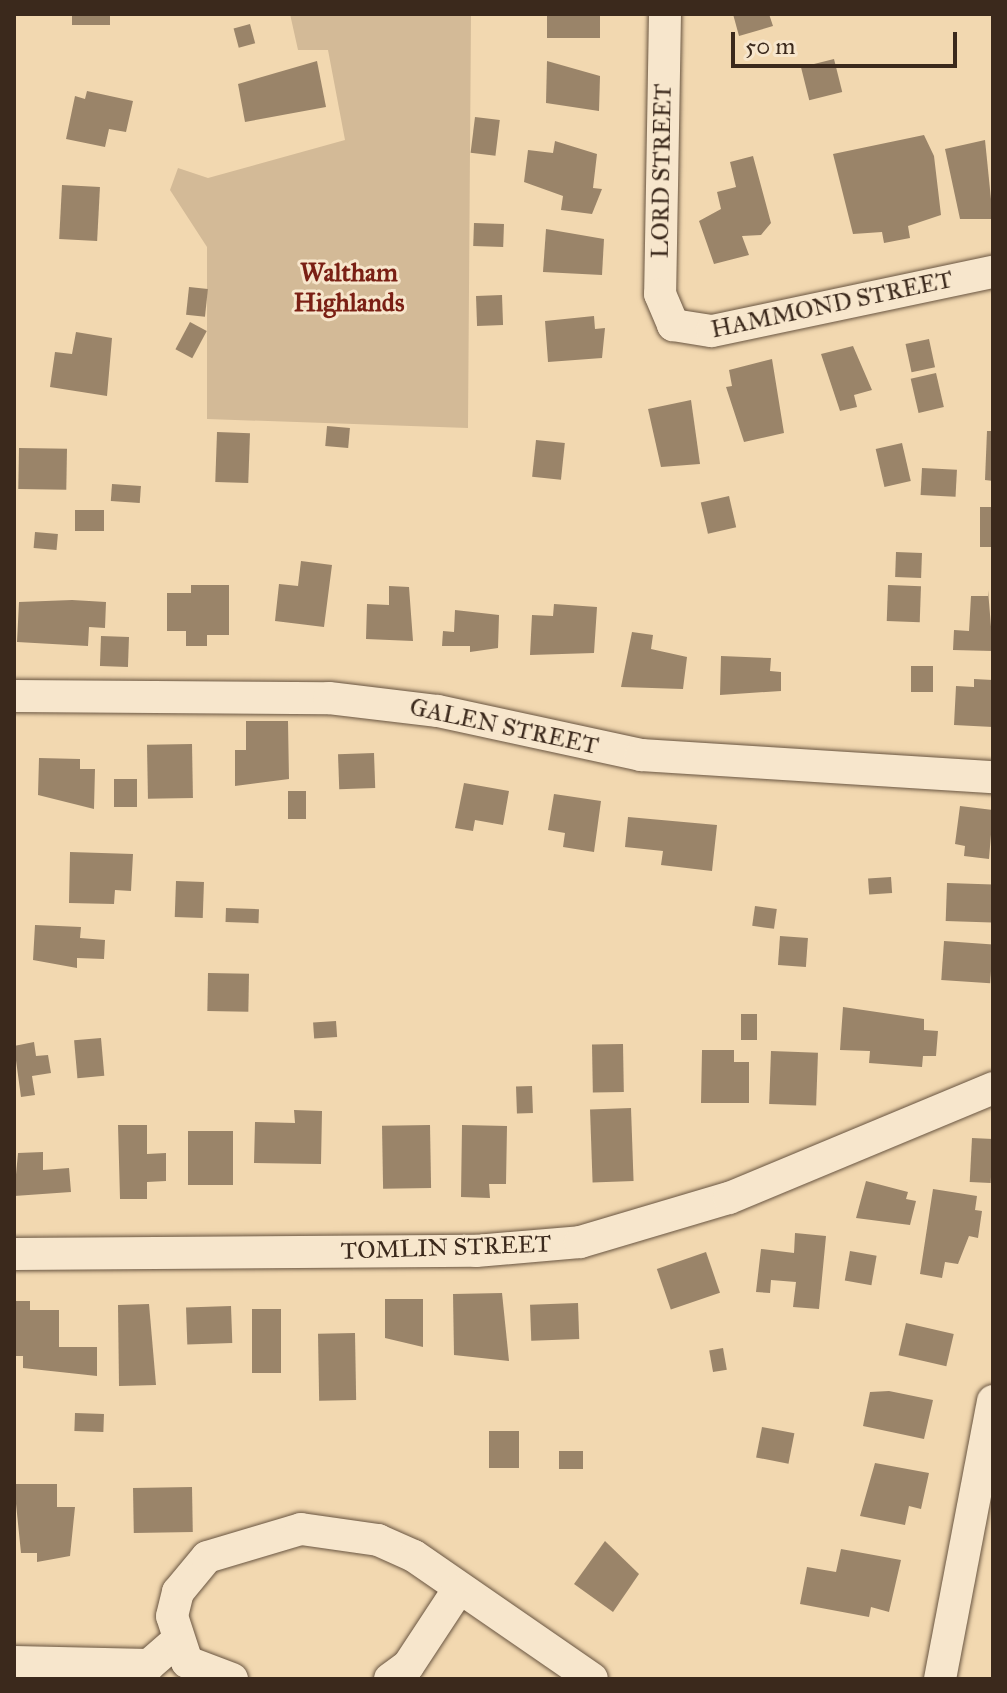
<!DOCTYPE html>
<html>
<head>
<meta charset="utf-8">
<style>
  body { margin:0 }
  #map { position:relative; width:1007px; height:1693px; overflow:hidden; background:#f2d8b0; font-family:"IM FELL Great Primer",serif }
  div>[style] { position:absolute }
  .green>* { inset:0; background:#d3ba97 }
  .building>* { inset:0; background:#9a8469; transform-origin:0 0 }
  .roads { filter:drop-shadow(0 0 2px #695541) drop-shadow(0 0 2px #695541) }
  .minor>* { height:32px; margin:-16px; padding:0 16px; transform-origin:16px; border-radius:16px; background:#f7e6cc }
  span { translate:-50% -50%; white-space:nowrap; text-align:center; line-height:1.15; -webkit-text-stroke:6px #f7e6cc; paint-order:stroke }
  .street-label { font-size:24px; color:#3b291c }
  .neighbourhood-label { font-size:26px; color:#7a1f14; font-weight:700 }
  .frame { position:absolute; inset:0; border:16px solid #3b291c; pointer-events:none }
  .scale { position:absolute; left:731px; top:32px; width:226px; height:36px; box-sizing:border-box; border:4px solid #3b291c; border-top:0; padding-left:10px; font-size:24px; line-height:28px; white-space:nowrap; color:#3b291c; -webkit-text-stroke:6px #f7e6cc; paint-order:stroke }
</style>
</head>
<body>
<div id="map">
  <div class="green">
    <div style="clip-path:polygon(290px 14px,471px 14px,468px 428px,207px 419px,207px 247px,170px 190px,178px 168px,208px 178px,345px 140px,328px 50px,298px 50px)"></div>
  </div>
  <div class="building">
    <div style="left:72px;top:14px;width:38px;height:11px"></div>
    <div style="left:547px;top:14px;width:53px;height:24px"></div>
    <div style="clip-path:polygon(733px 14px,769px 14px,773px 26px,739px 36px)"></div>
    <div style="left:250px;top:24px;width:20px;height:17px;rotate:75deg"></div>
    <div style="left:834px;top:59px;width:34px;height:34px;rotate:76deg"></div>
    <div style="clip-path:polygon(317px 61px,326px 107px,245px 122px,238px 84px)"></div>
    <div style="clip-path:polygon(547px 61px,600px 76px,599px 111px,546px 103px)"></div>
    <div style="clip-path:polygon(87px 91px,133px 101px,126px 132px,109px 129px,105px 147px,66px 139px,75px 96px,85px 99px)"></div>
    <div style="left:475px;top:117px;width:25px;height:36px;rotate:7deg"></div>
    <div style="clip-path:polygon(924px 135px,934px 156px,941px 215px,908px 226px,910px 238px,884px 243px,882px 232px,853px 234px,833px 154px)"></div>
    <div style="clip-path:polygon(985px 140px,993px 219px,960px 219px,945px 149px)"></div>
    <div style="clip-path:polygon(555px 141px,597px 154px,593px 188px,602px 189px,592px 214px,561px 210px,563px 196px,524px 182px,528px 150px,553px 153px)"></div>
    <div style="clip-path:polygon(753px 156px,771px 223px,761px 235px,742px 236px,749px 255px,714px 264px,699px 221px,721px 209px,717px 192px,736px 187px,730px 162px)"></div>
    <div style="left:62px;top:185px;width:38px;height:54px;rotate:3deg"></div>
    <div style="left:474px;top:223px;width:30px;height:23px;rotate:2deg"></div>
    <div style="clip-path:polygon(546px 229px,604px 239px,602px 275px,543px 272px)"></div>
    <div style="left:189px;top:287px;width:19px;height:28px;rotate:6deg"></div>
    <div style="left:502px;top:295px;width:30px;height:26px;rotate:88deg"></div>
    <div style="clip-path:polygon(594px 316px,595px 329px,605px 328px,602px 358px,548px 362px,545px 321px)"></div>
    <div style="left:190px;top:322px;width:19px;height:31px;rotate:28deg"></div>
    <div style="clip-path:polygon(76px 332px,112px 338px,107px 396px,50px 387px,55px 352px,72px 354px)"></div>
    <div style="left:929px;top:339px;width:29px;height:24px;rotate:78deg"></div>
    <div style="clip-path:polygon(853px 346px,872px 390px,854px 395px,857px 407px,840px 411px,821px 354px)"></div>
    <div style="clip-path:polygon(772px 359px,784px 433px,744px 442px,726px 387px,732px 386px,729px 370px)"></div>
    <div style="left:936px;top:373px;width:35px;height:26px;rotate:77deg"></div>
    <div style="clip-path:polygon(691px 400px,700px 464px,661px 467px,648px 409px)"></div>
    <div style="left:327px;top:426px;width:23px;height:20px;rotate:5deg"></div>
    <div style="clip-path:polygon(987px 431px,993px 431px,993px 481px,985px 480px)"></div>
    <div style="left:217px;top:432px;width:33px;height:50px;rotate:2deg"></div>
    <div style="left:536px;top:440px;width:29px;height:37px;rotate:6deg"></div>
    <div style="left:902px;top:443px;width:39px;height:27px;rotate:77deg"></div>
    <div style="left:19px;top:448px;width:48px;height:41px;rotate:1deg"></div>
    <div style="left:922px;top:468px;width:35px;height:27px;rotate:3deg"></div>
    <div style="left:112px;top:484px;width:29px;height:17px;rotate:4deg"></div>
    <div style="left:729px;top:496px;width:32px;height:29px;rotate:77deg"></div>
    <div style="left:980px;top:507px;width:13px;height:40px"></div>
    <div style="left:75px;top:510px;width:29px;height:21px"></div>
    <div style="left:35px;top:532px;width:23px;height:16px;rotate:5deg"></div>
    <div style="left:896px;top:552px;width:26px;height:25px;rotate:2deg"></div>
    <div style="clip-path:polygon(301px 561px,332px 565px,324px 627px,275px 621px,279px 584px,298px 586px)"></div>
    <div style="clip-path:polygon(191px 585px,229px 585px,229px 635px,207px 635px,207px 646px,186px 646px,186px 631px,167px 631px,167px 593px,191px 593px)"></div>
    <div style="left:888px;top:585px;width:33px;height:36px;rotate:2deg"></div>
    <div style="clip-path:polygon(389px 586px,409px 587px,413px 641px,366px 639px,367px 604px,389px 605px)"></div>
    <div style="clip-path:polygon(988px 590px,993px 651px,953px 650px,954px 630px,969px 631px,971px 596px,988px 596px)"></div>
    <div style="clip-path:polygon(72px 600px,106px 602px,105px 628px,89px 627px,88px 646px,17px 642px,19px 602px)"></div>
    <div style="clip-path:polygon(554px 604px,597px 607px,594px 653px,530px 655px,532px 615px,553px 616px)"></div>
    <div style="clip-path:polygon(455px 610px,499px 615px,498px 648px,470px 652px,470px 646px,442px 646px,443px 631px,454px 632px)"></div>
    <div style="clip-path:polygon(632px 632px,653px 635px,651px 649px,687px 657px,683px 689px,621px 687px)"></div>
    <div style="left:101px;top:636px;width:28px;height:30px;rotate:2deg"></div>
    <div style="clip-path:polygon(721px 656px,771px 658px,770px 671px,781px 672px,781px 691px,720px 695px)"></div>
    <div style="left:911px;top:666px;width:22px;height:26px"></div>
    <div style="clip-path:polygon(974px 679px,993px 680px,993px 727px,954px 725px,956px 686px,974px 687px)"></div>
    <div style="clip-path:polygon(246px 721px,288px 721px,289px 779px,235px 786px,235px 750px,246px 750px)"></div>
    <div style="left:192px;top:744px;width:54px;height:45px;rotate:89deg"></div>
    <div style="left:374px;top:753px;width:35px;height:36px;rotate:88deg"></div>
    <div style="clip-path:polygon(39px 758px,80px 759px,80px 769px,95px 769px,94px 809px,38px 795px)"></div>
    <div style="left:114px;top:779px;width:23px;height:28px"></div>
    <div style="clip-path:polygon(464px 783px,509px 791px,503px 825px,475px 820px,473px 831px,455px 828px)"></div>
    <div style="left:288px;top:791px;width:18px;height:28px"></div>
    <div style="clip-path:polygon(554px 794px,601px 801px,594px 852px,563px 847px,565px 833px,548px 830px)"></div>
    <div style="clip-path:polygon(960px 806px,993px 810px,989px 859px,964px 856px,965px 846px,955px 844px)"></div>
    <div style="clip-path:polygon(628px 817px,717px 825px,712px 871px,661px 865px,663px 851px,625px 847px)"></div>
    <div style="clip-path:polygon(70px 852px,133px 854px,131px 891px,115px 890px,114px 904px,69px 903px)"></div>
    <div style="left:891px;top:877px;width:16px;height:23px;rotate:86deg"></div>
    <div style="left:176px;top:881px;width:28px;height:36px;rotate:2deg"></div>
    <div style="left:947px;top:883px;width:46px;height:38px;rotate:2deg"></div>
    <div style="left:755px;top:906px;width:22px;height:20px;rotate:8deg"></div>
    <div style="left:226px;top:908px;width:33px;height:14px;rotate:2deg"></div>
    <div style="clip-path:polygon(35px 925px,81px 927px,80px 938px,105px 940px,104px 959px,77px 958px,77px 968px,33px 960px)"></div>
    <div style="left:780px;top:936px;width:28px;height:29px;rotate:4deg"></div>
    <div style="left:944px;top:941px;width:49px;height:39px;rotate:4deg"></div>
    <div style="left:208px;top:973px;width:41px;height:38px;rotate:1deg"></div>
    <div style="clip-path:polygon(843px 1007px,924px 1019px,924px 1030px,938px 1031px,936px 1056px,923px 1056px,922px 1067px,869px 1063px,870px 1051px,840px 1050px)"></div>
    <div style="left:741px;top:1014px;width:16px;height:26px"></div>
    <div style="left:336px;top:1021px;width:16px;height:23px;rotate:86deg"></div>
    <div style="left:101px;top:1038px;width:38px;height:27px;rotate:85deg"></div>
    <div style="clip-path:polygon(34px 1042px,36px 1056px,48px 1055px,51px 1073px,32px 1076px,35px 1095px,21px 1097px,14px 1046px)"></div>
    <div style="left:623px;top:1044px;width:48px;height:31px;rotate:89deg"></div>
    <div style="clip-path:polygon(702px 1050px,734px 1050px,734px 1062px,749px 1062px,749px 1103px,701px 1103px)"></div>
    <div style="left:771px;top:1051px;width:47px;height:53px;rotate:2deg"></div>
    <div style="left:532px;top:1086px;width:27px;height:16px;rotate:88deg"></div>
    <div style="left:631px;top:1108px;width:73px;height:41px;rotate:88deg"></div>
    <div style="clip-path:polygon(294px 1110px,322px 1111px,321px 1164px,254px 1163px,255px 1122px,295px 1123px)"></div>
    <div style="clip-path:polygon(118px 1125px,147px 1125px,147px 1154px,166px 1153px,166px 1181px,147px 1182px,147px 1199px,120px 1199px)"></div>
    <div style="left:430px;top:1125px;width:63px;height:48px;rotate:89deg"></div>
    <div style="clip-path:polygon(462px 1125px,507px 1126px,506px 1184px,489px 1184px,490px 1198px,461px 1197px)"></div>
    <div style="left:188px;top:1131px;width:45px;height:54px"></div>
    <div style="left:972px;top:1138px;width:21px;height:44px;rotate:3deg"></div>
    <div style="clip-path:polygon(43px 1152px,43px 1170px,69px 1168px,71px 1192px,14px 1196px,18px 1153px)"></div>
    <div style="clip-path:polygon(866px 1181px,908px 1192px,906px 1199px,916px 1201px,910px 1225px,856px 1218px)"></div>
    <div style="clip-path:polygon(933px 1189px,977px 1196px,975px 1210px,982px 1211px,978px 1238px,969px 1236px,958px 1264px,945px 1262px,942px 1278px,920px 1274px)"></div>
    <div style="clip-path:polygon(795px 1233px,826px 1236px,819px 1309px,793px 1307px,796px 1282px,771px 1280px,770px 1293px,756px 1292px,761px 1249px,794px 1253px)"></div>
    <div style="left:850px;top:1251px;width:27px;height:30px;rotate:10deg"></div>
    <div style="left:706px;top:1252px;width:43px;height:52px;rotate:71deg"></div>
    <div style="clip-path:polygon(502px 1293px,509px 1361px,454px 1355px,453px 1294px)"></div>
    <div style="clip-path:polygon(385px 1299px,423px 1299px,423px 1347px,385px 1338px)"></div>
    <div style="clip-path:polygon(14px 1301px,30px 1301px,30px 1310px,59px 1310px,59px 1347px,97px 1347px,97px 1376px,23px 1368px,23px 1356px,14px 1356px)"></div>
    <div style="left:578px;top:1303px;width:36px;height:48px;rotate:88deg"></div>
    <div style="clip-path:polygon(149px 1304px,156px 1385px,119px 1386px,118px 1305px)"></div>
    <div style="left:231px;top:1306px;width:37px;height:45px;rotate:88deg"></div>
    <div style="left:252px;top:1309px;width:29px;height:64px"></div>
    <div style="left:906px;top:1323px;width:49px;height:33px;rotate:13deg"></div>
    <div style="left:355px;top:1333px;width:67px;height:37px;rotate:89deg"></div>
    <div style="left:723px;top:1348px;width:22px;height:14px;rotate:80deg"></div>
    <div style="clip-path:polygon(889px 1391px,933px 1400px,924px 1439px,863px 1426px,870px 1392px)"></div>
    <div style="left:75px;top:1413px;width:29px;height:18px;rotate:2deg"></div>
    <div style="left:762px;top:1427px;width:33px;height:31px;rotate:11deg"></div>
    <div style="left:519px;top:1431px;width:37px;height:30px;rotate:90deg"></div>
    <div style="left:559px;top:1451px;width:24px;height:18px"></div>
    <div style="clip-path:polygon(875px 1463px,929px 1473px,921px 1509px,909px 1506px,905px 1525px,860px 1516px)"></div>
    <div style="clip-path:polygon(14px 1484px,57px 1484px,57px 1507px,75px 1507px,70px 1556px,37px 1562px,37px 1553px,21px 1553px)"></div>
    <div style="left:192px;top:1487px;width:45px;height:59px;rotate:89deg"></div>
    <div style="clip-path:polygon(605px 1541px,639px 1574px,613px 1612px,574px 1584px)"></div>
    <div style="clip-path:polygon(841px 1549px,901px 1560px,889px 1612px,871px 1607px,869px 1617px,800px 1604px,807px 1567px,836px 1572px)"></div>
  </div>
  <div class="roads">
    <div class="minor">
      <div style="left:665px;top:14px;width:280px;rotate:91deg"></div>
      <div style="left:660px;top:294px;width:34px;rotate:67deg"></div>
      <div style="left:673px;top:325px;width:39px;rotate:9deg"></div>
      <div style="left:712px;top:331px;width:287px;rotate:-11.9deg"></div>
      <div style="left:14px;top:696px;width:315px;rotate:0.4deg"></div>
      <div style="left:329px;top:698px;width:110px;rotate:6.8deg"></div>
      <div style="left:438px;top:711px;width:208px;rotate:12.2deg"></div>
      <div style="left:641px;top:755px;width:353px;rotate:3.6deg"></div>
      <div style="left:14px;top:1254px;width:462px;rotate:-0.4deg"></div>
      <div style="left:476px;top:1251px;width:104px;rotate:-4.9deg"></div>
      <div style="left:580px;top:1242px;width:155px;rotate:-16.5deg"></div>
      <div style="left:729px;top:1198px;width:286px;rotate:-22.6deg"></div>
      <div style="left:14px;top:1662px;width:135px;rotate:1.3deg"></div>
      <div style="left:149px;top:1665px;width:35px;rotate:-41deg"></div>
      <div style="left:232px;top:1679px;width:48px;rotate:-159.3deg"></div>
      <div style="left:187px;top:1662px;width:48px;rotate:-108.1deg"></div>
      <div style="left:172px;top:1616px;width:25px;rotate:-76deg"></div>
      <div style="left:178px;top:1592px;width:45px;rotate:-50.4deg"></div>
      <div style="left:207px;top:1557px;width:98px;rotate:-16.6deg"></div>
      <div style="left:301px;top:1529px;width:78px;rotate:8.1deg"></div>
      <div style="left:378px;top:1540px;width:39px;rotate:24deg"></div>
      <div style="left:414px;top:1556px;width:216px;rotate:34.6deg"></div>
      <div style="left:390px;top:1679px;width:22px;rotate:-36deg"></div>
      <div style="left:408px;top:1666px;width:91px;rotate:-56.7deg"></div>
      <div style="left:940px;top:1679px;width:283px;rotate:-79.2deg"></div>
    </div>
  </div>
  <div class="street-label">
    <span style="left:662px;top:171px;rotate:-89deg">LORD STREET</span>
    <span style="left:832px;top:305px;rotate:-12deg">HAMMOND STREET</span>
    <span style="left:504px;top:727px;rotate:12deg">GALEN STREET</span>
    <span style="left:446px;top:1248px;rotate:-2deg">TOMLIN STREET</span>
  </div>
  <div class="neighbourhood-label">
    <span style="left:349px;top:288px">Waltham<br>Highlands</span>
  </div>
  <div class="frame"></div>
  <div class="scale">50 m</div>
</div>
</body>
</html>
